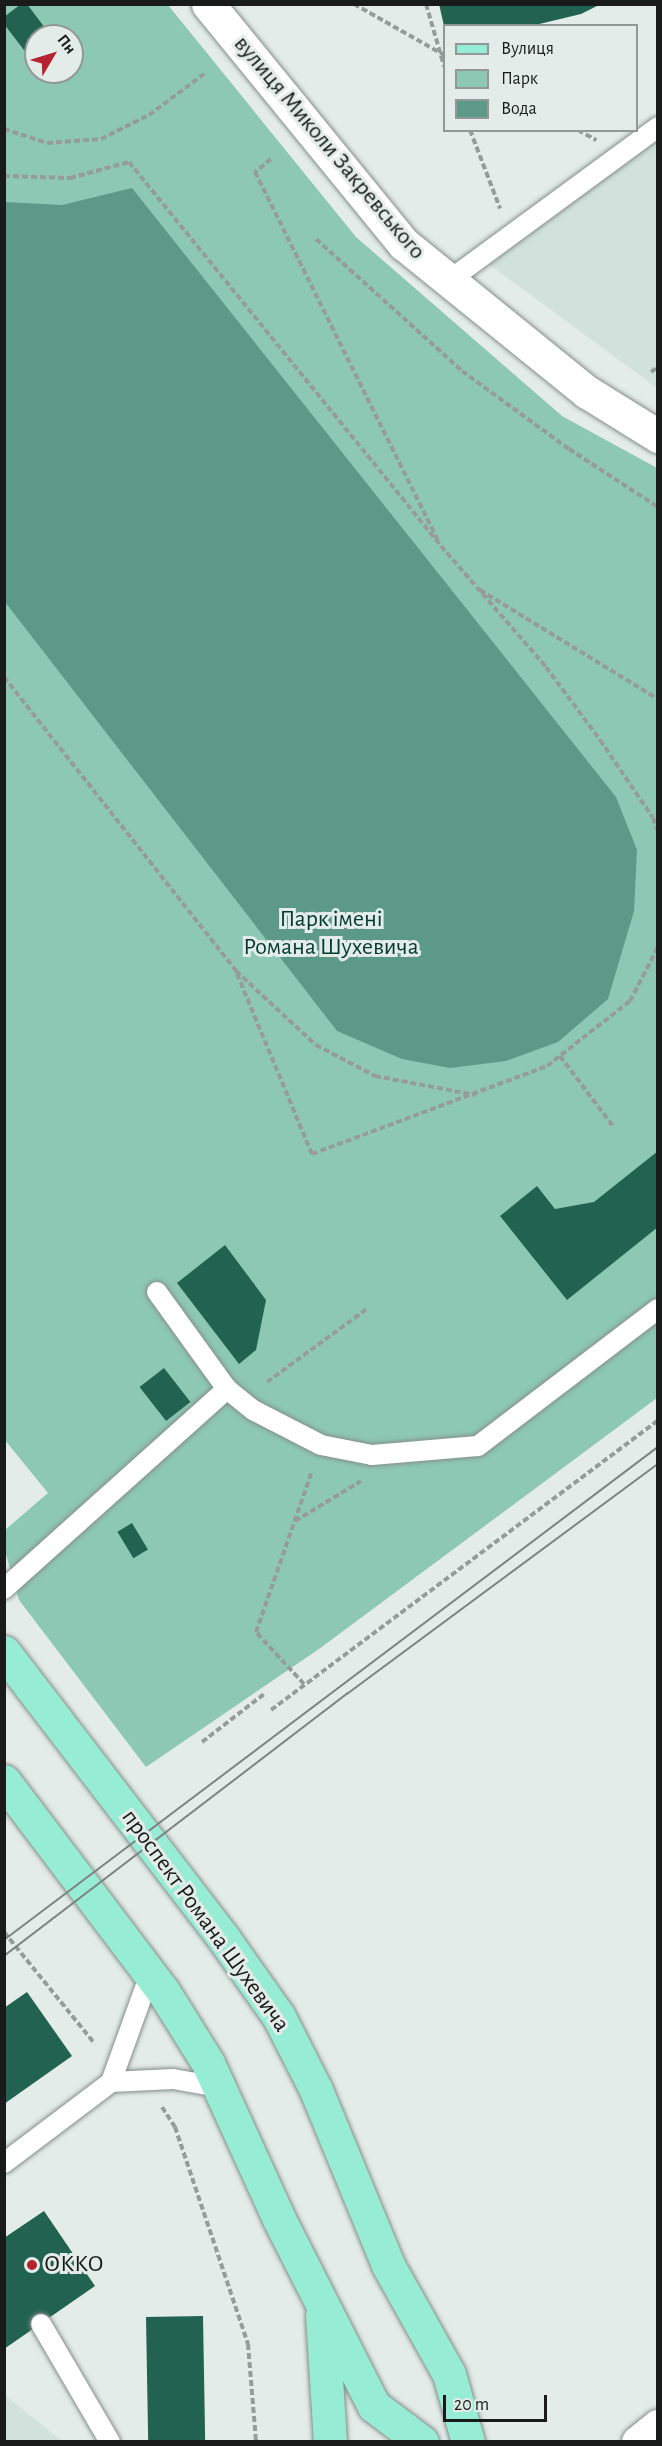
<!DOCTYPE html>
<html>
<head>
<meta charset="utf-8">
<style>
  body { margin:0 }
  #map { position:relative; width:662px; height:2446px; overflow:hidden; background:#e3ece8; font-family:"Alegreya Sans",sans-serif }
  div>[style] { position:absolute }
  .built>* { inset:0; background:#d1e2dc }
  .green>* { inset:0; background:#8dc8b4 }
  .water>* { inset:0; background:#5c9a87 }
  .building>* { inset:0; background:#226250; transform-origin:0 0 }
  .path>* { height:4px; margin-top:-2px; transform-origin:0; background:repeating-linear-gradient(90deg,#959c99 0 6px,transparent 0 9px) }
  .roads { filter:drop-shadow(0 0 2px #858e8b) drop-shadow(0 0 2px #858e8b) }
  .service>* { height:20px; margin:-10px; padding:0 10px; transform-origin:10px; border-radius:10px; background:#fff }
  .tertiary>* { height:33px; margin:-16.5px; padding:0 16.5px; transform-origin:16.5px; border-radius:16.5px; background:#fff }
  .secondary>* { height:33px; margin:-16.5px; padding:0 16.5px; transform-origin:16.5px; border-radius:16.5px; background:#fff }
  .primary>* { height:33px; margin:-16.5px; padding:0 16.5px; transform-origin:16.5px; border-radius:16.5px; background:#97ecd6 }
  .tram>* { height:1.5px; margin:-0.75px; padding:0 0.75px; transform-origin:0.75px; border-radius:0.75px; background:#7d8380 }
  .dots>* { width:16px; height:16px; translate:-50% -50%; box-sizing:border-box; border:3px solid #e3ece8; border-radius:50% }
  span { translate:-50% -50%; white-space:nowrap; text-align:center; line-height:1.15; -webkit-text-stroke:6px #e3ece8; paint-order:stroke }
  .street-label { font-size:24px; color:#181b1a }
  .park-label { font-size:24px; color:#013b2e }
  .poi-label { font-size:24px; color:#181b1a }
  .left { translate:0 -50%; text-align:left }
  .frame { position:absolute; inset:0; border:6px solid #181b1a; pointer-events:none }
  .legend { position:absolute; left:443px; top:24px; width:195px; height:108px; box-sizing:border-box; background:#e3ece8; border:2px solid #929896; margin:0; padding:8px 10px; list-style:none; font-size:18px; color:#181b1a }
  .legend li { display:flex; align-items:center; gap:12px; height:30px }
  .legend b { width:30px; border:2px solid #929896 }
  .north { position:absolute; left:24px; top:24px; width:60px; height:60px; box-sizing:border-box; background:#e3ece8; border:2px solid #929896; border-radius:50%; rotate:52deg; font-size:16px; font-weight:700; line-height:24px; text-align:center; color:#181b1a }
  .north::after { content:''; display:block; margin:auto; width:21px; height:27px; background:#b52331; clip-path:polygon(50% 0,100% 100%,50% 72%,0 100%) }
  .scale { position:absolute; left:443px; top:2395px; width:104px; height:27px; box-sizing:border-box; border:3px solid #181b1a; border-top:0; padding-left:8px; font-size:18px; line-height:21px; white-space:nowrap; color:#181b1a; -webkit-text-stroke:4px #e3ece8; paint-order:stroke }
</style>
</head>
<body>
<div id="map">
  <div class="built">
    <div style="clip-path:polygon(657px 133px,657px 388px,486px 262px)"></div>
    <div style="clip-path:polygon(5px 2395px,62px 2441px,5px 2441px)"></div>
  </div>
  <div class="green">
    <div style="clip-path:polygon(evenodd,5px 5px,168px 5px,356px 237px,562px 416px,657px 468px,657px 1398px,319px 1649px,146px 1767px,19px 1600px,5px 1551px,5px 1530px,48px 1493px,4px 1439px,5px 5px,36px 36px,72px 36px,72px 72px,36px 72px,36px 36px)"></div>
  </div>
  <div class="water">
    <div style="clip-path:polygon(132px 188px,616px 797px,637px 850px,634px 911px,608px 999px,558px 1042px,506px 1061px,450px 1068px,402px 1059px,337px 1031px,5px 602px,5px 202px,62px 205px)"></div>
  </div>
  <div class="building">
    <div style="clip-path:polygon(21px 4px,27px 4px,51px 36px,36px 36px,36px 47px,27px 54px,4px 24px,4px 17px)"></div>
    <div style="clip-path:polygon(439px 4px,601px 4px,581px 14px,531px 26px,444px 26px)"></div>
    <div style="clip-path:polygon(658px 1151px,658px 1227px,567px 1300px,500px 1216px,537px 1186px,555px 1209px,594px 1202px)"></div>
    <div style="clip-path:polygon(225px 1245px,266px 1300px,256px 1350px,239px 1364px,177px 1283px)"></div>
    <div style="left:164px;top:1368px;width:43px;height:31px;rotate:52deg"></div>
    <div style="left:132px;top:1523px;width:31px;height:17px;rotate:59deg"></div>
    <div style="clip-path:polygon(27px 1992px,72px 2056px,4px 2104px,4px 2008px)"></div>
    <div style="clip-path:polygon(44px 2211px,95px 2286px,4px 2349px,4px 2238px)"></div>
    <div style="left:203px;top:2316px;width:126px;height:57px;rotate:89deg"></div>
  </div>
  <div class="path">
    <div style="left:354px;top:4px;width:103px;rotate:29.5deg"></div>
    <div style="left:426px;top:4px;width:65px;rotate:73.8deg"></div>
    <div style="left:4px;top:129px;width:45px;rotate:18deg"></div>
    <div style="left:47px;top:143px;width:54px;rotate:-4.2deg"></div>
    <div style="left:101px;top:139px;width:54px;rotate:-26.6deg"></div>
    <div style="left:149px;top:115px;width:69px;rotate:-36.7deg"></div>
    <div style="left:470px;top:130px;width:84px;rotate:69deg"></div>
    <div style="left:578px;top:130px;width:21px;rotate:29deg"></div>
    <div style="left:271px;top:159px;width:21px;rotate:141deg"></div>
    <div style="left:255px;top:172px;width:411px;rotate:63.6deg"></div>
    <div style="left:4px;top:176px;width:66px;rotate:1.7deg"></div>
    <div style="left:70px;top:178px;width:61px;rotate:-15.2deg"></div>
    <div style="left:129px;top:162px;width:495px;rotate:50.9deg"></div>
    <div style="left:441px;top:546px;width:160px;rotate:49deg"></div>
    <div style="left:546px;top:667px;width:91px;rotate:53.5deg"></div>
    <div style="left:600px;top:740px;width:94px;rotate:55.8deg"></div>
    <div style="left:653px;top:818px;width:15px;rotate:70deg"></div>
    <div style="left:316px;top:239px;width:197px;rotate:42.1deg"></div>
    <div style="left:462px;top:371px;width:132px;rotate:36.1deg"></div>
    <div style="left:569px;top:449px;width:106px;rotate:33.1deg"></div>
    <div style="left:651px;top:372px;width:9px;rotate:-36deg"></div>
    <div style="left:480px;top:590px;width:209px;rotate:31.5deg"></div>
    <div style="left:4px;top:677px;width:375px;rotate:51.7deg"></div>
    <div style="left:236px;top:971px;width:109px;rotate:42.8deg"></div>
    <div style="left:316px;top:1045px;width:67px;rotate:27.7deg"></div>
    <div style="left:375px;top:1076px;width:103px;rotate:10.7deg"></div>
    <div style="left:237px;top:974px;width:195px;rotate:67.4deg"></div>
    <div style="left:312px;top:1154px;width:251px;rotate:-20.5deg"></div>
    <div style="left:547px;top:1066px;width:105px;rotate:-38.1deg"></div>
    <div style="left:630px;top:1001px;width:61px;rotate:-62.6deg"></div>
    <div style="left:560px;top:1056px;width:88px;rotate:52.9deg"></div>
    <div style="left:267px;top:1382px;width:125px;rotate:-36.2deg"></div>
    <div style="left:295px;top:1521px;width:77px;rotate:-31.2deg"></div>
    <div style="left:304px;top:1684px;width:71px;rotate:-132.7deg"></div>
    <div style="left:256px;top:1632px;width:170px;rotate:-70.8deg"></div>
    <div style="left:271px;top:1710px;width:483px;rotate:-36.8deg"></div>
    <div style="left:202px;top:1742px;width:78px;rotate:-37.7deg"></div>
    <div style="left:4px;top:1932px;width:144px;rotate:50.9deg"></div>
    <div style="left:162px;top:2107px;width:24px;rotate:57deg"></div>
    <div style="left:175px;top:2127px;width:229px;rotate:71.4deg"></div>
    <div style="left:248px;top:2344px;width:98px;rotate:85.3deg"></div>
  </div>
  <div class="roads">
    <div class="service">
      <div style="left:447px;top:282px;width:262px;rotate:-36.3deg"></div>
      <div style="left:157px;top:1292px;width:120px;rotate:54.2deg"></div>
      <div style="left:227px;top:1389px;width:33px;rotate:39deg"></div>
      <div style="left:253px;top:1410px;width:76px;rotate:27.2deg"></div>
      <div style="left:321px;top:1445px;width:52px;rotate:11.1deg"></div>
      <div style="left:372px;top:1455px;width:106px;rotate:-4.9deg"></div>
      <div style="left:478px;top:1446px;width:226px;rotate:-37.3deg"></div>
      <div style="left:4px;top:1589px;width:300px;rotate:-41.9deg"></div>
      <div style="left:111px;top:2082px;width:62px;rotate:-2.8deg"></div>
      <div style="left:173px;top:2079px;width:47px;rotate:9.9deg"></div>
      <div style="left:4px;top:2163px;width:134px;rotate:-37.1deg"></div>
      <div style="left:111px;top:2082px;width:115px;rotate:-70.1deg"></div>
      <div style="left:41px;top:2324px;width:137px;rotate:59.7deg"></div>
    </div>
    <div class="tertiary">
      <div style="left:208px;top:4px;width:310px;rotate:50.8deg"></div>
      <div style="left:404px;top:244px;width:235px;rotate:39deg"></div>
      <div style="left:587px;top:392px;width:84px;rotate:31.8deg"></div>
    </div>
    <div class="secondary">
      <div style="left:638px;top:2442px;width:26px;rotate:-39deg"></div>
    </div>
    <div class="primary">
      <div style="left:4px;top:1652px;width:362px;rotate:52.5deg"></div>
      <div style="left:224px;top:1939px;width:95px;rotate:54.8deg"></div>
      <div style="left:279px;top:2017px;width:82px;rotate:63.1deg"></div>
      <div style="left:316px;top:2090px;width:189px;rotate:67.6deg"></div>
      <div style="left:388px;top:2265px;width:125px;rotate:60.8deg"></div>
      <div style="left:449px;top:2374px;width:71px;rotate:74.4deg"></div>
      <div style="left:4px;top:1781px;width:263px;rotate:52.9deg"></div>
      <div style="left:163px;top:1991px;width:85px;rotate:58deg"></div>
      <div style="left:208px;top:2063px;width:171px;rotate:65.5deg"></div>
      <div style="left:279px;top:2219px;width:210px;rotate:63.1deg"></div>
      <div style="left:374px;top:2406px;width:60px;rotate:36.9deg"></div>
      <div style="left:322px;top:2315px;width:127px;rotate:86.4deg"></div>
    </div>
  </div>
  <div class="tram">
    <div style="left:4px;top:1940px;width:819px;rotate:-37.01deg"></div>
    <div style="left:4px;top:1956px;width:432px;rotate:-37.4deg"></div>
    <div style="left:347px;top:1694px;width:387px;rotate:-36.5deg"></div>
  </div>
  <div class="dots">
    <div style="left:32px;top:2265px;background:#b52331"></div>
  </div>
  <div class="street-label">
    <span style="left:329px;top:148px;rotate:50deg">вулиця Миколи Закревського</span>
    <span style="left:205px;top:1921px;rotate:54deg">проспект Романа Шухевича</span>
  </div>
  <div class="park-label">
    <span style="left:331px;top:934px">Парк імені<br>Романа Шухевича</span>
  </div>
  <div class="poi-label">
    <span class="left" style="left:44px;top:2265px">ОККО</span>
  </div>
  <div class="frame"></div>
  <ul class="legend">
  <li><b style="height:8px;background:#97ecd6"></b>Вулиця</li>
  <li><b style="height:16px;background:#8dc8b4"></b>Парк</li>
  <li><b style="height:16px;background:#5c9a87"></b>Вода</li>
  </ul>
  <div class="north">Пн</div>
  <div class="scale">20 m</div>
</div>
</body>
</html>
